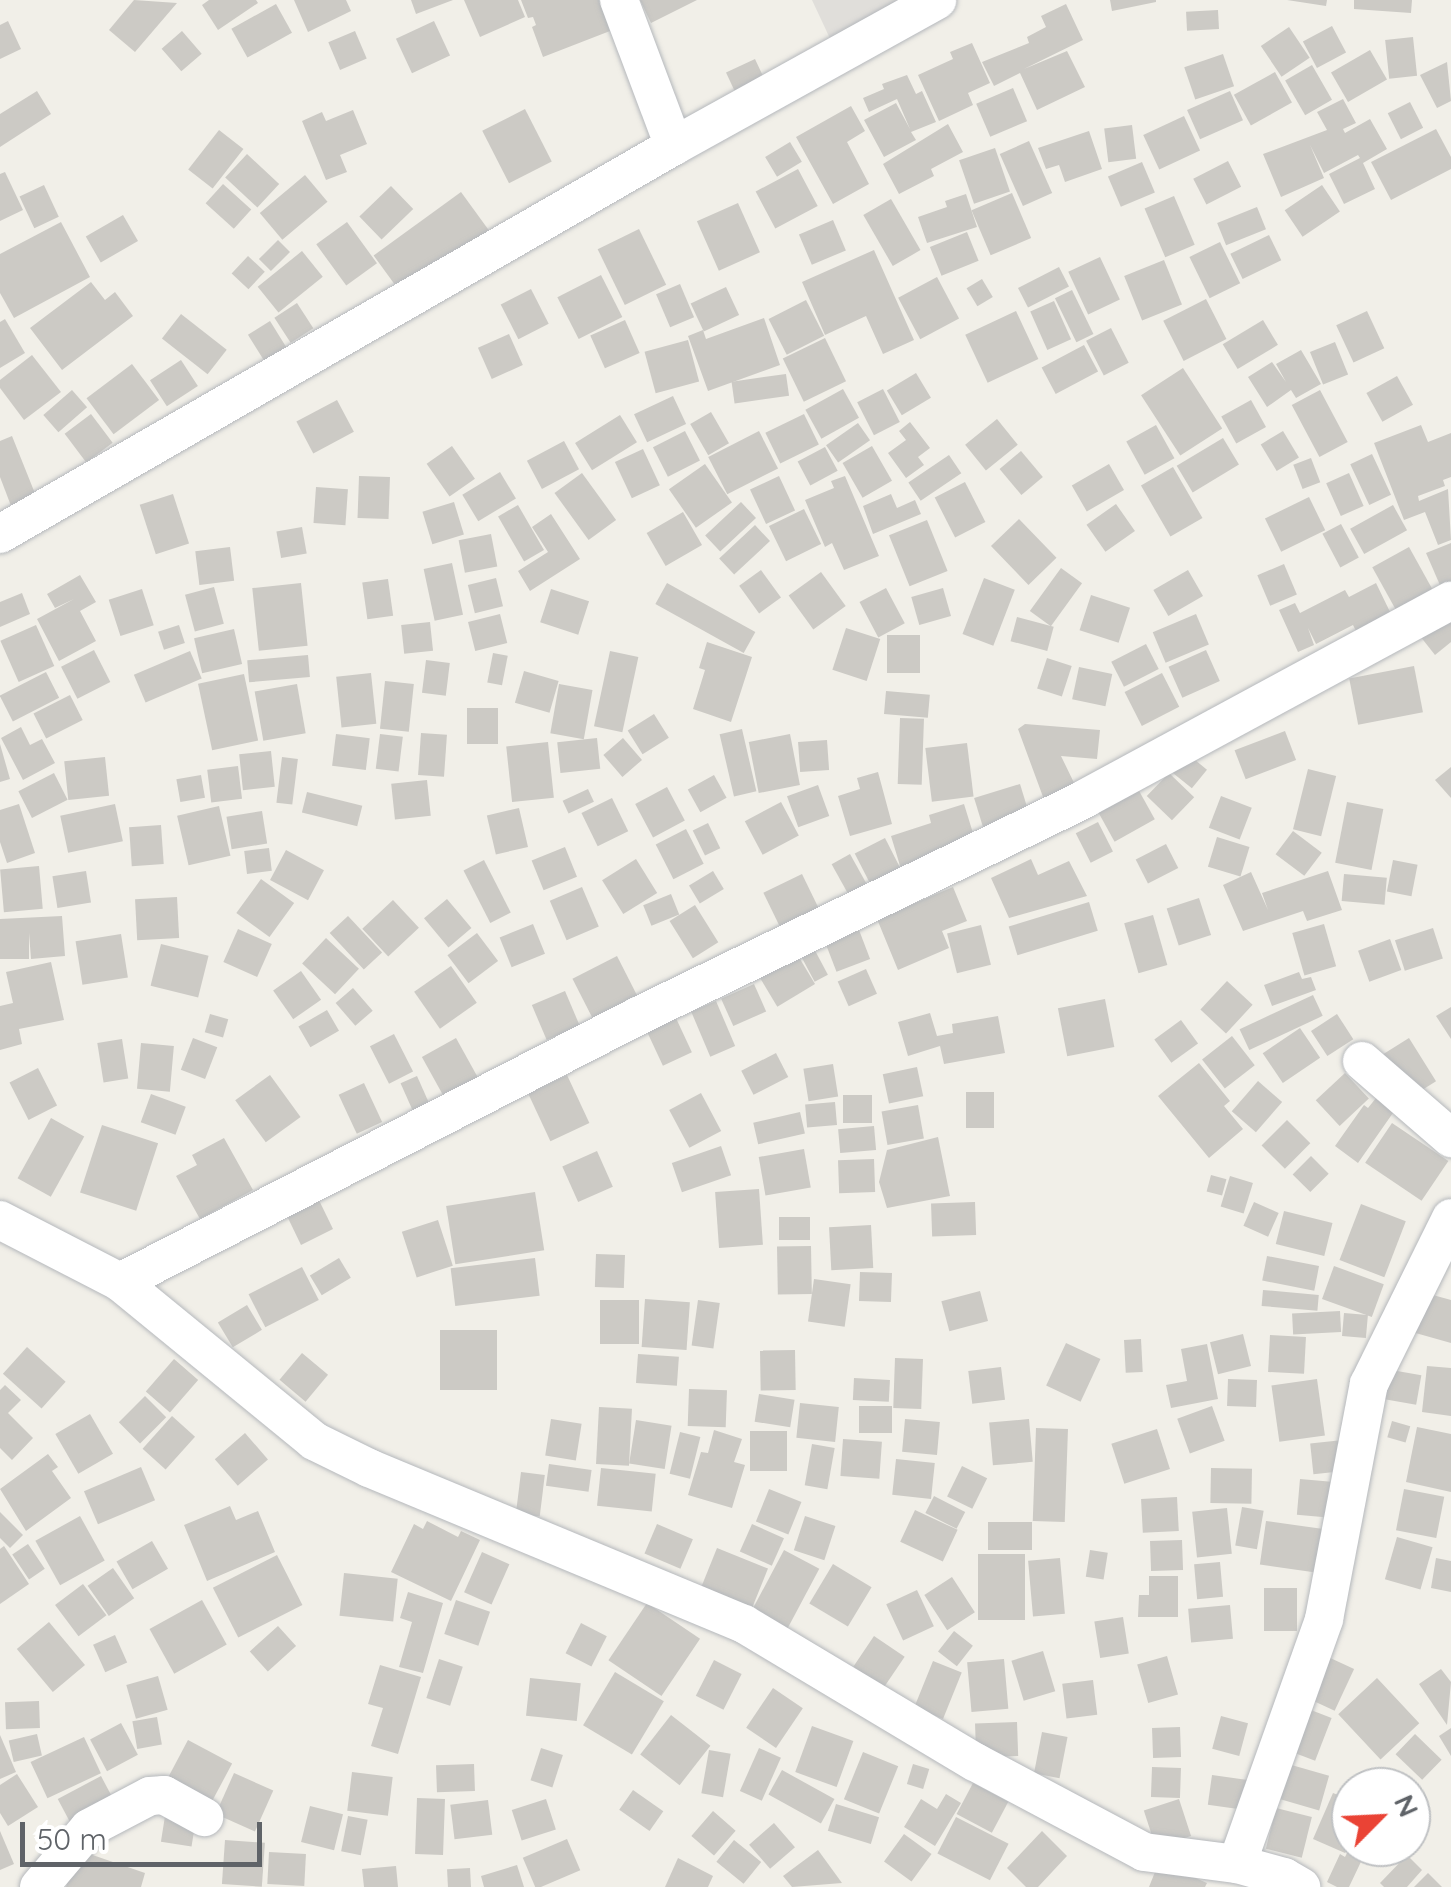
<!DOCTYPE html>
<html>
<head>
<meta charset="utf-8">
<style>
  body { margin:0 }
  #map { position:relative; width:1451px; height:1887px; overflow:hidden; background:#f1efe8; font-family:Quicksand,sans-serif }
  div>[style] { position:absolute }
  .industrial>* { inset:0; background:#e0deda }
  .building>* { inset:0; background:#cccac5; transform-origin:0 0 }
  .roads { filter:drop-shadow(0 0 2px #b5b8bc) drop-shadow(0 0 2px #b5b8bc) }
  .minor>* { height:38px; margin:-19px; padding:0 19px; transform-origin:19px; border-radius:19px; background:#fff }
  span { translate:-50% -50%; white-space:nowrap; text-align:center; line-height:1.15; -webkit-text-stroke:9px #fff; paint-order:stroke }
  .north { position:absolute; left:1331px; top:1767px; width:100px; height:100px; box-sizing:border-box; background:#fff; border:2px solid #bfc1c3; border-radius:50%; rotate:66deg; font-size:28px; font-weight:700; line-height:40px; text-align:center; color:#5f6368 }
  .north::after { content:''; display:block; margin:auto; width:35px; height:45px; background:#ea4335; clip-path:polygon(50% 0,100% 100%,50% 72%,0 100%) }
  .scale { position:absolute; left:20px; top:1822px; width:242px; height:45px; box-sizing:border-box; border:5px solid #5f6368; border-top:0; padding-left:12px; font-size:30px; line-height:35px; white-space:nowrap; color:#5f6368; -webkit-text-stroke:8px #fff; paint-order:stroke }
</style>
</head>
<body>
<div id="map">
  <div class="industrial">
    <div style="clip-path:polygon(812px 0,942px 0,841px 62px)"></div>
  </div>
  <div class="building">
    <div style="clip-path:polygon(134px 0,177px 3px,135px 52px,109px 30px)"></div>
    <div style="clip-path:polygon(209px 0,256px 0,258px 3px,218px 30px,202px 5px)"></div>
    <div style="clip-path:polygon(294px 0,346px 0,351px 11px,308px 32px)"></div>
    <div style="clip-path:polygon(411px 0,453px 0,416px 14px)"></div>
    <div style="clip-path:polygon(464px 0,518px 0,525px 17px,480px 37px)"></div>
    <div style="clip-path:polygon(521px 0,599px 0,610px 31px,543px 57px,532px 27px,536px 25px,533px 17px,528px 18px)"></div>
    <div style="clip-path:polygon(640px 0,697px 0,651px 23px)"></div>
    <div style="clip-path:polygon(1110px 0,1156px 0,1156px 2px,1112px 11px)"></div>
    <div style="clip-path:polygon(1287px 0,1327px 0,1326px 6px)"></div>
    <div style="clip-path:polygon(1354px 0,1412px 0,1411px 13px,1354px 9px)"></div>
    <div style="left:276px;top:4px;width:33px;height:51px;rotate:61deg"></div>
    <div style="clip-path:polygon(1066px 4px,1083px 40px,1024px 69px,1067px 51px,1085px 87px,1037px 110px,1020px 73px,994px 86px,982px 62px,1029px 43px,1027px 37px,1046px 27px,1041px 16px)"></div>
    <div style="left:1218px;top:10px;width:19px;height:32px;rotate:87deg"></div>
    <div style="clip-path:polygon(8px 21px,21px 49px,0 59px,0 25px)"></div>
    <div style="left:434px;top:21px;width:38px;height:42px;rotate:65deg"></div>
    <div style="left:1332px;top:26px;width:30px;height:33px;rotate:62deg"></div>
    <div style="left:1289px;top:27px;width:37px;height:34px;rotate:56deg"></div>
    <div style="left:182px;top:31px;width:30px;height:27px;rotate:49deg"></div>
    <div style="left:355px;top:31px;width:30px;height:29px;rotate:67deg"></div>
    <div style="left:1413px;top:37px;width:39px;height:28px;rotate:84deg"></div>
    <div style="clip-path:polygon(972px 43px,990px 83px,968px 93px,973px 105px,939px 121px,918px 75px,953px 59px,950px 52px)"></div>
    <div style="left:1370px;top:50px;width:34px;height:45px;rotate:60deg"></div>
    <div style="left:1223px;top:54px;width:34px;height:41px;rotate:71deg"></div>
    <div style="left:755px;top:59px;width:31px;height:32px;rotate:65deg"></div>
    <div style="clip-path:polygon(1447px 62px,1451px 101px,1437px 108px,1420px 75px)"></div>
    <div style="left:1312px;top:65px;width:40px;height:31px;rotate:60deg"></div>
    <div style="left:1275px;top:72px;width:35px;height:47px;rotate:61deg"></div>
    <div style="clip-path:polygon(907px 75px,916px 94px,922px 91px,936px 122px,911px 132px,916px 140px,884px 157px,864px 120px,896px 103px,910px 129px,897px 99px,869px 112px,863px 98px,884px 89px,882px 84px)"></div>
    <div style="left:1013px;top:88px;width:36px;height:40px;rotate:67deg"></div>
    <div style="clip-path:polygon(37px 91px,51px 114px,0 147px,0 114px)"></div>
    <div style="left:1230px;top:91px;width:32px;height:47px;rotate:66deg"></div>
    <div style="clip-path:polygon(1343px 99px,1356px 123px,1343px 129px,1345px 133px,1370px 119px,1387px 149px,1363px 163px,1375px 189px,1344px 204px,1329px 174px,1360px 158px,1358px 155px,1324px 173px,1310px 145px,1324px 178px,1281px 197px,1263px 154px,1327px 130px,1317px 112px)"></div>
    <div style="left:1410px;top:102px;width:29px;height:25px;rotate:63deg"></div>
    <div style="clip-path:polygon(851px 106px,865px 131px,847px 142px,869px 184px,833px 204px,796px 137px)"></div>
    <div style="left:525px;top:109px;width:59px;height:48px;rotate:63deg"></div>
    <div style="clip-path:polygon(353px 110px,367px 144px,340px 155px,347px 172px,326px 180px,302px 121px,322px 112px,326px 121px)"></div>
    <div style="left:1184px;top:116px;width:38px;height:45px;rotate:65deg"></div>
    <div style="clip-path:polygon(948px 124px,963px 152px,931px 169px,934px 176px,899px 194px,883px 164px)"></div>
    <div style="left:1132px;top:125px;width:34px;height:28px;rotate:83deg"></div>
    <div style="clip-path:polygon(1436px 129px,1451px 157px,1451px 169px,1391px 200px,1371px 162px)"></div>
    <div style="left:219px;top:130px;width:31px;height:50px;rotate:38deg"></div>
    <div style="clip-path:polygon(1089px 131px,1102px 169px,1065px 182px,1059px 165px,1046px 169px,1038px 148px)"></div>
    <div style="left:1029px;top:141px;width:57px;height:32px;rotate:66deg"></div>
    <div style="left:790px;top:142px;width:23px;height:29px;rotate:59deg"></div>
    <div style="left:995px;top:148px;width:46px;height:38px;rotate:71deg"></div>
    <div style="left:247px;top:154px;width:44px;height:32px;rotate:43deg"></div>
    <div style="left:1228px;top:161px;width:29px;height:39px;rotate:63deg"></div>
    <div style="left:1142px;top:162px;width:33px;height:37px;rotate:67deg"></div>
    <div style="left:798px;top:169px;width:42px;height:48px;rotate:62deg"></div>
    <div style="clip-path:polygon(5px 172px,23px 210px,0 221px,0 174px)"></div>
    <div style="left:305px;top:175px;width:35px;height:59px;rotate:50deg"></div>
    <div style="left:223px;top:184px;width:38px;height:26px;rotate:42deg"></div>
    <div style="left:44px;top:185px;width:35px;height:27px;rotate:65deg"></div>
    <div style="left:1322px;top:185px;width:32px;height:45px;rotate:56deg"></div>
    <div style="left:391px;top:186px;width:32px;height:44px;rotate:46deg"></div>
    <div style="left:461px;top:192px;width:48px;height:108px;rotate:54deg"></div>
    <div style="left:1012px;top:193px;width:49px;height:44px;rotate:67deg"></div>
    <div style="clip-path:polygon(966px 194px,977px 227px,927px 243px,918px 217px,947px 207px,945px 201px)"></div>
    <div style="left:1174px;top:196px;width:53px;height:32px;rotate:67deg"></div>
    <div style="left:891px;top:199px;width:59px;height:32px;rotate:60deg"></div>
    <div style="left:738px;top:203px;width:54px;height:45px;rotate:66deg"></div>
    <div style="left:1257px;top:207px;width:24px;height:43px;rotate:68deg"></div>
    <div style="left:123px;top:215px;width:30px;height:43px;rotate:60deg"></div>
    <div style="left:833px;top:220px;width:33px;height:37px;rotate:67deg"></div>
    <div style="clip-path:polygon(61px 222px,90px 277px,14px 318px,0 293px,0 254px)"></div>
    <div style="left:347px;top:222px;width:51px;height:38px;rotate:54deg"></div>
    <div style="left:639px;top:229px;width:62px;height:46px;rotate:64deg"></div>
    <div style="left:967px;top:232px;width:31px;height:40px;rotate:68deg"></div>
    <div style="left:1269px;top:235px;width:28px;height:43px;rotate:64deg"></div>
    <div style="left:278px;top:240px;width:17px;height:27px;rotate:45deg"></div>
    <div style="left:1220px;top:242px;width:46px;height:34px;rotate:64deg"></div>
    <div style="clip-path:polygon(874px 250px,914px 340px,883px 354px,866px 316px,825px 335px,802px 282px)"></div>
    <div style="left:302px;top:251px;width:33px;height:57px;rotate:51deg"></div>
    <div style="left:248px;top:256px;width:23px;height:24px;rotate:43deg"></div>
    <div style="left:1100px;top:257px;width:47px;height:35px;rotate:65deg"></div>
    <div style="left:1164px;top:260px;width:48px;height:43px;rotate:68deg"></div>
    <div style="left:1059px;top:267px;width:22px;height:46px;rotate:63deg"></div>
    <div style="left:601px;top:275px;width:47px;height:49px;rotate:63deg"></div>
    <div style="left:937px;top:277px;width:47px;height:44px;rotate:62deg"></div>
    <div style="left:982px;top:279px;width:21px;height:18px;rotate:59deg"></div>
    <div style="clip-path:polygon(91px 282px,105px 300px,115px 292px,133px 316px,62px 370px,30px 328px)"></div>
    <div style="left:680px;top:284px;width:36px;height:26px;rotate:67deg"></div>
    <div style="left:726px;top:287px;width:31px;height:39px;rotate:65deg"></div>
    <div style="left:531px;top:289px;width:39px;height:34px;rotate:63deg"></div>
    <div style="left:1072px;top:290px;width:49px;height:19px;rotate:64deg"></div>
    <div style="left:1206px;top:299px;width:45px;height:48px;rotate:63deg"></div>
    <div style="left:806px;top:300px;width:40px;height:42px;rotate:63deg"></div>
    <div style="left:1054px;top:301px;width:42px;height:26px;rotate:66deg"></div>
    <div style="left:297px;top:303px;width:30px;height:27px;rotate:57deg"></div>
    <div style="left:1016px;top:311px;width:53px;height:56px;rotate:65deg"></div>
    <div style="left:1367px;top:311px;width:41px;height:34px;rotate:65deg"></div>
    <div style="left:181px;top:314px;width:58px;height:31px;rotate:38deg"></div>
    <div style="clip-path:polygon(764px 318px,780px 365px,708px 391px,688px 336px,703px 330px,706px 339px)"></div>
    <div style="clip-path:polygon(5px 319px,25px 353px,0 368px,0 322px)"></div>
    <div style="left:625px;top:320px;width:36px;height:38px;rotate:66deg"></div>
    <div style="left:1263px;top:320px;width:29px;height:47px;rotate:59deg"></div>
    <div style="left:270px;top:321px;width:32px;height:26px;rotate:58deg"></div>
    <div style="left:1111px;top:328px;width:39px;height:28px;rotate:63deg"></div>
    <div style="left:509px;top:334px;width:34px;height:34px;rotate:66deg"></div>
    <div style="left:825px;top:338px;width:48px;height:47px;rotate:64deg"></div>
    <div style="left:688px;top:340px;width:43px;height:45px;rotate:75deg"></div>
    <div style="left:1335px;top:342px;width:35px;height:27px;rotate:68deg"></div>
    <div style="left:1084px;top:345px;width:30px;height:48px;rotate:62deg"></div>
    <div style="clip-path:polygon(1301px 350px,1321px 384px,1296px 398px,1291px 390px,1267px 407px,1248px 377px,1272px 362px,1286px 382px,1276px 364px)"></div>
    <div style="clip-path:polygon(32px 355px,61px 392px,24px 420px,0 388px,0 380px)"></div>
    <div style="left:181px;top:360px;width:31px;height:37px;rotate:57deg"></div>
    <div style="left:132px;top:364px;width:45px;height:57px;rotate:53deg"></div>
    <div style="left:1183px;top:368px;width:72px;height:50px;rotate:57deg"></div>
    <div style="left:916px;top:373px;width:29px;height:34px;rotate:59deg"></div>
    <div style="left:786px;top:374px;width:22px;height:55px;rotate:82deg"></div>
    <div style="left:1397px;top:376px;width:33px;height:35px;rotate:61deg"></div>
    <div style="left:843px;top:389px;width:33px;height:43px;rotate:61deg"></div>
    <div style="left:883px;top:389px;width:37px;height:29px;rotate:63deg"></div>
    <div style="left:72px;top:390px;width:23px;height:38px;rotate:49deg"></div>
    <div style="left:1320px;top:390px;width:59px;height:32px;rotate:62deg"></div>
    <div style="left:673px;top:396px;width:31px;height:43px;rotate:65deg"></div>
    <div style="left:337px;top:400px;width:36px;height:46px;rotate:62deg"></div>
    <div style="left:1251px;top:400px;width:31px;height:34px;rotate:61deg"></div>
    <div style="left:711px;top:412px;width:36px;height:24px;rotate:60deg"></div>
    <div style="left:91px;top:414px;width:36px;height:33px;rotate:53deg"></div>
    <div style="left:804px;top:414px;width:34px;height:43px;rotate:64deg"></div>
    <div style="left:620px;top:415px;width:32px;height:53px;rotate:58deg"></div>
    <div style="left:997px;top:419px;width:33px;height:41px;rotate:51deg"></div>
    <div style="clip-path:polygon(910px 422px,930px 448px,918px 457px,924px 465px,906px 478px,888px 453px,906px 440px,899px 431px)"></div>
    <div style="left:858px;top:423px;width:21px;height:39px;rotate:55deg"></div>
    <div style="left:1156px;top:425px;width:38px;height:34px;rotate:61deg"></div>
    <div style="clip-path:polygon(1421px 425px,1428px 442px,1451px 433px,1451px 477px,1443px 480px,1445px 486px,1418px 496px,1419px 501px,1448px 489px,1451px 540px,1438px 545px,1425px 512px,1404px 520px,1374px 443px)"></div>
    <div style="left:685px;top:431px;width:33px;height:36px;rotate:63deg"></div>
    <div style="left:759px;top:431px;width:42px;height:57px;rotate:63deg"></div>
    <div style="left:1283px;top:431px;width:31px;height:26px;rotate:59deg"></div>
    <div style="clip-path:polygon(12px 436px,38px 501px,13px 511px,0 477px,0 441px)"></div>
    <div style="left:1223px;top:438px;width:31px;height:54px;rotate:59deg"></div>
    <div style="left:564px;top:441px;width:32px;height:42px;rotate:62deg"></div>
    <div style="left:452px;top:446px;width:40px;height:31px;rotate:55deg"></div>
    <div style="left:872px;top:446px;width:40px;height:34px;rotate:60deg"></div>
    <div style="left:825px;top:447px;width:27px;height:31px;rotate:62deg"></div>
    <div style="left:643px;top:449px;width:40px;height:31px;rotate:65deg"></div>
    <div style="left:1021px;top:451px;width:34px;height:28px;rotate:50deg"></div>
    <div style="left:1372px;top:454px;width:45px;height:24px;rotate:65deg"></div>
    <div style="left:949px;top:455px;width:22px;height:49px;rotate:56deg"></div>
    <div style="left:1311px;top:458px;width:26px;height:19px;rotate:69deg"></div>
    <div style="left:705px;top:464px;width:47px;height:44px;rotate:55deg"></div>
    <div style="left:1109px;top:464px;width:30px;height:43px;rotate:60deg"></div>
    <div style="left:1173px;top:467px;width:59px;height:37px;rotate:60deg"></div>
    <div style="left:500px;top:472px;width:31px;height:44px;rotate:59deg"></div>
    <div style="left:582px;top:473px;width:58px;height:34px;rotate:54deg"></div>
    <div style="left:1349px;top:473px;width:36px;height:25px;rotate:66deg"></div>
    <div style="left:359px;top:476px;width:31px;height:42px;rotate:2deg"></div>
    <div style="left:779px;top:476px;width:38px;height:32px;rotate:65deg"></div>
    <div style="clip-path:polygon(845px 476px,879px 556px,844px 570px,832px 543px,825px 547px,805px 500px,834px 488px,831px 481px)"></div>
    <div style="left:965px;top:482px;width:45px;height:34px;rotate:63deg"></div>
    <div style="left:316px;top:487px;width:32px;height:36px;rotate:4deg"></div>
    <div style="left:173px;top:494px;width:52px;height:35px;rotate:72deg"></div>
    <div style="clip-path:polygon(891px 494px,897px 508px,915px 500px,921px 514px,873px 534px,863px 506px)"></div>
    <div style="left:1309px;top:497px;width:37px;height:49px;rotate:64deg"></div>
    <div style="left:454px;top:502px;width:34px;height:33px;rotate:73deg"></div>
    <div style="left:741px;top:502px;width:22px;height:49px;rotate:47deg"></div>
    <div style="left:1116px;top:504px;width:33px;height:36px;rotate:55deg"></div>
    <div style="left:518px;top:505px;width:52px;height:23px;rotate:60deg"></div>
    <div style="left:1393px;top:505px;width:29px;height:49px;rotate:61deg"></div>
    <div style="left:804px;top:509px;width:39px;height:39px;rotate:64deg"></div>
    <div style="left:683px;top:512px;width:38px;height:42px;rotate:60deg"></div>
    <div style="clip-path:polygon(551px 514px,580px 559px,530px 591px,518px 571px,548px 552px,532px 527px)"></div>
    <div style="left:1019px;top:519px;width:54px;height:39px;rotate:46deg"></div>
    <div style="left:927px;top:520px;width:55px;height:41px;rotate:68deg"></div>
    <div style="left:1341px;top:524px;width:38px;height:21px;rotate:62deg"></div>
    <div style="left:755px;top:525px;width:22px;height:49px;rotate:47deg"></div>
    <div style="left:302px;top:527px;width:27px;height:26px;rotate:80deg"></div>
    <div style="left:491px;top:534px;width:33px;height:33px;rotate:79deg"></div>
    <div style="clip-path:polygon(1451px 543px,1451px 588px,1443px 592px,1426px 553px)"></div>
    <div style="left:230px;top:547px;width:34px;height:35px;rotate:83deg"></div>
    <div style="left:1409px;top:547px;width:48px;height:42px;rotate:61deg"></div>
    <div style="left:452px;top:563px;width:53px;height:29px;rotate:78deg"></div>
    <div style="left:1284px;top:564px;width:33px;height:29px;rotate:67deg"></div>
    <div style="left:1061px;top:568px;width:26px;height:53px;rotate:36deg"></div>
    <div style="left:761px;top:570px;width:34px;height:27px;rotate:54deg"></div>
    <div style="left:1188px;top:570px;width:30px;height:40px;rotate:60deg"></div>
    <div style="left:821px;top:572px;width:42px;height:40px;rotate:54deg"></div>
    <div style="clip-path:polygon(80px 575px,96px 602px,80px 611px,96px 641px,59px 661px,37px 619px,74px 599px,55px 608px,47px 594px)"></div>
    <div style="left:496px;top:578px;width:29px;height:29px;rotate:76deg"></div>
    <div style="left:984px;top:578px;width:33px;height:60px;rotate:21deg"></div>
    <div style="left:388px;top:579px;width:37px;height:26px;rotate:82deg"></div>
    <div style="left:301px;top:583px;width:63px;height:49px;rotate:84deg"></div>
    <div style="left:667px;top:583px;width:101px;height:24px;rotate:29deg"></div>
    <div style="clip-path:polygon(1376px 583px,1392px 616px,1357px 633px,1353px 625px,1316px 644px,1308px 628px,1314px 645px,1298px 652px,1279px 610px,1295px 603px,1300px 613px,1345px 590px,1349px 597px)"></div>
    <div style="left:214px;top:587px;width:38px;height:30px;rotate:75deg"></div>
    <div style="left:886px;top:588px;width:40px;height:30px;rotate:62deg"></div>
    <div style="left:943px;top:588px;width:29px;height:33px;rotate:74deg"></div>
    <div style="left:142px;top:589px;width:38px;height:35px;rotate:72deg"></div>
    <div style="left:551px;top:589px;width:40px;height:35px;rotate:18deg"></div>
    <div style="clip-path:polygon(22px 593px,30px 614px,0 627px,0 602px)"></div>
    <div style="left:1091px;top:595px;width:41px;height:37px;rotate:18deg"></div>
    <div style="clip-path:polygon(1451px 611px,1451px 642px,1435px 655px,1420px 636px)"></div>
    <div style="left:500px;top:614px;width:30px;height:33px;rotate:76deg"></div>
    <div style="left:1196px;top:614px;width:33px;height:47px;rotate:67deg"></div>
    <div style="left:1017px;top:617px;width:38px;height:25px;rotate:15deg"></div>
    <div style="left:430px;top:622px;width:29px;height:29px;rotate:84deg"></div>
    <div style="left:36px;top:625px;width:45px;height:39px;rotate:66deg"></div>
    <div style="left:179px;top:625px;width:19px;height:22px;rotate:72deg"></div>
    <div style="left:846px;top:628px;width:36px;height:44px;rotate:18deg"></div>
    <div style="left:234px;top:629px;width:36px;height:41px;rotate:77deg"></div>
    <div style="left:887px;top:635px;width:33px;height:38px"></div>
    <div style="clip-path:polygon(707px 642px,752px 657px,731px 722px,693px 709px,705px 670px,699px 668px)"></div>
    <div style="left:1146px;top:644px;width:28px;height:39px;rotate:63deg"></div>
    <div style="left:94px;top:650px;width:36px;height:37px;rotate:63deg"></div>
    <div style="left:1206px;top:650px;width:34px;height:41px;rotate:66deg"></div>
    <div style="left:190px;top:651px;width:30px;height:61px;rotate:67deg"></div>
    <div style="left:610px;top:651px;width:29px;height:77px;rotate:12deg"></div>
    <div style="left:493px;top:653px;width:15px;height:30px;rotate:11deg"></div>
    <div style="left:308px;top:655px;width:22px;height:61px;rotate:85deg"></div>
    <div style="left:1047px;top:658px;width:26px;height:32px;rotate:18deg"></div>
    <div style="left:426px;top:660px;width:24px;height:33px;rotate:7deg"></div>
    <div style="left:1414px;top:666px;width:47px;height:66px;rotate:79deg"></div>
    <div style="left:1079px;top:667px;width:34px;height:33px;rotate:12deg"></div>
    <div style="left:524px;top:671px;width:36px;height:33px;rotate:16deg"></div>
    <div style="left:46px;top:672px;width:29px;height:52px;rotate:63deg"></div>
    <div style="left:371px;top:673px;width:51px;height:35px;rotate:84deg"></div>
    <div style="left:1162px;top:673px;width:38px;height:42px;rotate:63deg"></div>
    <div style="left:244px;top:674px;width:68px;height:47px;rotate:78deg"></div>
    <div style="left:385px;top:681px;width:29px;height:48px;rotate:6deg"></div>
    <div style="left:297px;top:684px;width:50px;height:43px;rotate:80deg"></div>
    <div style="left:559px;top:684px;width:34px;height:50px;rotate:10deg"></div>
    <div style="left:886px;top:691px;width:44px;height:23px;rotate:5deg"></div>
    <div style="left:70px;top:695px;width:28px;height:41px;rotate:63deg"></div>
    <div style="left:467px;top:708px;width:31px;height:36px"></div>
    <div style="left:654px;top:714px;width:28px;height:31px;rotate:58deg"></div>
    <div style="left:900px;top:718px;width:24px;height:66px;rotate:2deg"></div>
    <div style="clip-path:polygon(1025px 724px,1100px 730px,1097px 759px,1061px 756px,1079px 793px,1046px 805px,1018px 729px)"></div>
    <div style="clip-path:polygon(21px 727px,30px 745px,42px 739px,55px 763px,23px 780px,1px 738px)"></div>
    <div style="left:742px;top:729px;width:64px;height:23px;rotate:77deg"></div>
    <div style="left:1285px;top:731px;width:31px;height:54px;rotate:69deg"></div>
    <div style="left:421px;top:733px;width:26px;height:42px;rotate:4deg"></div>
    <div style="left:336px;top:734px;width:34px;height:32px;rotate:7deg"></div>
    <div style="left:380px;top:734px;width:23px;height:35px;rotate:7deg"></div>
    <div style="left:790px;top:734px;width:52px;height:42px;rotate:79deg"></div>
    <div style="left:597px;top:738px;width:31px;height:40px;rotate:84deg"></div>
    <div style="left:623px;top:738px;width:29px;height:26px;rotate:49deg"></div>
    <div style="left:827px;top:740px;width:30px;height:29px;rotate:86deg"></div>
    <div style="left:548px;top:742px;width:56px;height:42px;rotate:84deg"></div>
    <div style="left:967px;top:743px;width:54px;height:42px;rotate:83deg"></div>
    <div style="clip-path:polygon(0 744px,10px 779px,0 782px)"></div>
    <div style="left:1179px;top:747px;width:36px;height:24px;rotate:39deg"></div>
    <div style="left:271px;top:751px;width:36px;height:32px;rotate:84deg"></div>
    <div style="left:105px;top:757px;width:39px;height:41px;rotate:84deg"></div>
    <div style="left:282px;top:757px;width:16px;height:46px;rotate:7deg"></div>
    <div style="left:238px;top:766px;width:33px;height:31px;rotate:83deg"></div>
    <div style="clip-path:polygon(1451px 767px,1451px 798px,1435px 780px)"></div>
    <div style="left:1308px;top:769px;width:29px;height:62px;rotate:14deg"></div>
    <div style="clip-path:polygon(878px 772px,892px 824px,850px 836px,838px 796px,860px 789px,857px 778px)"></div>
    <div style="left:54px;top:773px;width:30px;height:40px;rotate:63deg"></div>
    <div style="left:1169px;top:773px;width:35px;height:32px;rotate:44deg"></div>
    <div style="left:201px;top:775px;width:23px;height:25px;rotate:80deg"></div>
    <div style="left:714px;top:775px;width:26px;height:30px;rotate:61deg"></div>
    <div style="left:427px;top:780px;width:36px;height:36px;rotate:84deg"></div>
    <div style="left:1133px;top:780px;width:45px;height:46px;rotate:61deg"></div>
    <div style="left:1020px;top:784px;width:38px;height:48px;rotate:73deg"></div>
    <div style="left:818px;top:785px;width:33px;height:33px;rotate:70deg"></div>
    <div style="left:667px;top:787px;width:38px;height:36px;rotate:62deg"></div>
    <div style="left:588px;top:789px;width:14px;height:28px;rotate:65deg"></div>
    <div style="left:307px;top:792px;width:57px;height:21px;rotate:14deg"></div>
    <div style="left:1221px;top:796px;width:33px;height:34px;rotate:21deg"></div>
    <div style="left:612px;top:798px;width:37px;height:34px;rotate:64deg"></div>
    <div style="left:781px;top:802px;width:38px;height:41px;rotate:62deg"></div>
    <div style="left:1347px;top:802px;width:37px;height:62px;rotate:11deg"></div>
    <div style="clip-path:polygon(19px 804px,35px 853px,7px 863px,0 842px,0 810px)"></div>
    <div style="left:115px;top:804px;width:38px;height:56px;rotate:78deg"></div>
    <div style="clip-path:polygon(964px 804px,977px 846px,901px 869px,891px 836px,931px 823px,929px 815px)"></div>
    <div style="left:219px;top:806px;width:51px;height:43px;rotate:77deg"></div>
    <div style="left:519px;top:808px;width:40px;height:33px;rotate:77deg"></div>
    <div style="left:262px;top:811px;width:33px;height:36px;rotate:81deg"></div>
    <div style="left:1098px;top:822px;width:33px;height:25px;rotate:63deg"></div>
    <div style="left:708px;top:823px;width:28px;height:17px;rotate:64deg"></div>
    <div style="left:161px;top:825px;width:39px;height:32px;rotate:86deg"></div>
    <div style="left:686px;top:829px;width:39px;height:34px;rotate:63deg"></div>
    <div style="left:1293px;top:831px;width:36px;height:29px;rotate:37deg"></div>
    <div style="left:1217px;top:837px;width:34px;height:31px;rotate:17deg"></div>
    <div style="left:885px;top:838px;width:35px;height:34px;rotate:63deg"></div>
    <div style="left:1166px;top:844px;width:27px;height:34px;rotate:63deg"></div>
    <div style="left:565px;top:847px;width:32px;height:36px;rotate:68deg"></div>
    <div style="left:269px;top:848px;width:23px;height:25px;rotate:83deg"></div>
    <div style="left:286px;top:850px;width:43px;height:34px;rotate:28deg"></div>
    <div style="left:850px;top:854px;width:39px;height:21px;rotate:61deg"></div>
    <div style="left:636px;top:859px;width:40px;height:40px;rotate:58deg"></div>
    <div style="clip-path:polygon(1031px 859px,1038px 875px,1069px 861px,1087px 896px,1009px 918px,991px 878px)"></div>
    <div style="left:484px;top:860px;width:59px;height:23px;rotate:63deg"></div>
    <div style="left:1393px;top:860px;width:25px;height:32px;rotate:11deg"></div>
    <div style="left:39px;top:866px;width:43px;height:39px;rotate:85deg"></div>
    <div style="left:86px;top:871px;width:32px;height:34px;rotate:81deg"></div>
    <div style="left:713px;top:871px;width:21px;height:28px;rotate:59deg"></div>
    <div style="clip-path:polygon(1328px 871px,1342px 910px,1307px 921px,1303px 911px,1243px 931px,1223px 885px,1251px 872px,1268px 910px,1262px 893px)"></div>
    <div style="left:802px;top:874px;width:43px;height:43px;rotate:64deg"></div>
    <div style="left:1344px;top:874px;width:43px;height:27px;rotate:5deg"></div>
    <div style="left:261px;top:879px;width:41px;height:42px;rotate:36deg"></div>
    <div style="left:582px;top:887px;width:43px;height:35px;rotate:67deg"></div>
    <div style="clip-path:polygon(953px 887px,967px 921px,942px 931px,949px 948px,898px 970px,877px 919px)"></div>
    <div style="left:671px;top:894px;width:22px;height:30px;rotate:68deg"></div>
    <div style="left:177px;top:897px;width:41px;height:42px;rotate:87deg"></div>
    <div style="left:1199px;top:898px;width:39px;height:34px;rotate:72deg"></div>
    <div style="left:447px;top:899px;width:38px;height:30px;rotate:50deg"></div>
    <div style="left:393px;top:900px;width:38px;height:42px;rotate:47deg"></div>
    <div style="left:1089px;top:902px;width:30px;height:84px;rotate:73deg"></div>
    <div style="left:695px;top:905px;width:44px;height:30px;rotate:58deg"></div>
    <div style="left:1153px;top:915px;width:52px;height:30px;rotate:74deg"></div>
    <div style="clip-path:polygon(62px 916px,65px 956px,31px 959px,29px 933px,29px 959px,0 959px,0 919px)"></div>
    <div style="left:348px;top:916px;width:50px;height:25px;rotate:47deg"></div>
    <div style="left:533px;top:924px;width:32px;height:36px;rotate:68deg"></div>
    <div style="left:1324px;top:924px;width:44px;height:33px;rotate:74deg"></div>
    <div style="left:981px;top:925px;width:41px;height:35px;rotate:76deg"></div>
    <div style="left:1433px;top:928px;width:32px;height:40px;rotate:72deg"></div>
    <div style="left:238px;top:929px;width:37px;height:36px;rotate:24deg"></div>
    <div style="left:859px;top:930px;width:31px;height:36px;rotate:69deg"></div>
    <div style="left:477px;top:933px;width:35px;height:37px;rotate:53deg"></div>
    <div style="left:121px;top:934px;width:44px;height:46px;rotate:81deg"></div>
    <div style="left:326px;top:938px;width:45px;height:35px;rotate:43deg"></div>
    <div style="left:1390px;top:939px;width:33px;height:34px;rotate:70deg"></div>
    <div style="left:811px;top:943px;width:36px;height:15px;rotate:62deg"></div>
    <div style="left:161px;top:944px;width:49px;height:43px;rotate:14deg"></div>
    <div style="left:797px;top:954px;width:35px;height:44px;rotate:59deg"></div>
    <div style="left:617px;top:956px;width:46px;height:50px;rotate:63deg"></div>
    <div style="clip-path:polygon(51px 962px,64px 1020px,19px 1029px,22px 1044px,0 1050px,0 1006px,13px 1003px,6px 972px)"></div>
    <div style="left:451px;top:966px;width:45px;height:45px;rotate:55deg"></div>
    <div style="left:866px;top:969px;width:27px;height:31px;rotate:66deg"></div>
    <div style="left:301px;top:971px;width:35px;height:34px;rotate:55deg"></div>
    <div style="clip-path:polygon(1299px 972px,1302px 979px,1311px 977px,1316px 990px,1272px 1006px,1264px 985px)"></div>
    <div style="left:1227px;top:981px;width:35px;height:39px;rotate:43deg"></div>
    <div style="left:754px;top:984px;width:30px;height:36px;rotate:66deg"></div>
    <div style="left:353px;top:988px;width:30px;height:23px;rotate:49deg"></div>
    <div style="left:565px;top:991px;width:38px;height:36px;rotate:67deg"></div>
    <div style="left:1313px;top:995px;width:23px;height:81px;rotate:65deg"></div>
    <div style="left:1105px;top:999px;width:49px;height:48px;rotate:79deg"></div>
    <div style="left:716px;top:1001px;width:49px;height:27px;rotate:67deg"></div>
    <div style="clip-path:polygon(1451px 1007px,1451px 1039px,1436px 1016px)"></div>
    <div style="left:327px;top:1010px;width:24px;height:33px;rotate:60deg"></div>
    <div style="clip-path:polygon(930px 1013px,937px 1036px,953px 1033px,952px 1024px,998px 1016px,1005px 1053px,944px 1064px,940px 1046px,908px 1056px,898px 1022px)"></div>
    <div style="left:210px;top:1014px;width:19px;height:19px;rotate:16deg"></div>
    <div style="left:1337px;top:1014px;width:30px;height:31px;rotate:57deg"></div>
    <div style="left:675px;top:1016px;width:40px;height:32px;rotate:65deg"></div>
    <div style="left:1181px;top:1020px;width:29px;height:33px;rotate:54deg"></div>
    <div style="left:1300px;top:1028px;width:36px;height:45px;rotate:56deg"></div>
    <div style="left:394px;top:1034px;width:42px;height:27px;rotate:63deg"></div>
    <div style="left:1232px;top:1036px;width:37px;height:38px;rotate:52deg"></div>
    <div style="left:193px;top:1038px;width:26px;height:34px;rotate:21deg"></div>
    <div style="left:456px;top:1038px;width:46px;height:39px;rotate:61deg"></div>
    <div style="left:1409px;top:1038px;width:51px;height:32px;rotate:58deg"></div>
    <div style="left:122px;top:1039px;width:40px;height:25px;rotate:81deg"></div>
    <div style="left:141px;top:1043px;width:33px;height:46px;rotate:5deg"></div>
    <div style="left:776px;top:1053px;width:27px;height:39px;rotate:63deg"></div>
    <div style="clip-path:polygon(1199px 1063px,1230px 1101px,1224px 1106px,1243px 1129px,1209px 1158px,1158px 1096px)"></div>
    <div style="left:833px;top:1064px;width:33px;height:30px;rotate:81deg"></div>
    <div style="left:917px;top:1067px;width:30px;height:35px;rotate:78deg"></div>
    <div style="left:38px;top:1068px;width:42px;height:32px;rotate:63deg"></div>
    <div style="left:1345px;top:1073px;width:35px;height:40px;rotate:47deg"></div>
    <div style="left:270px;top:1075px;width:52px;height:43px;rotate:54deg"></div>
    <div style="left:567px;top:1075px;width:53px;height:43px;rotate:65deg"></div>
    <div style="left:417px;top:1076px;width:32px;height:18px;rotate:66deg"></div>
    <div style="left:1258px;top:1081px;width:32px;height:40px;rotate:41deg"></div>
    <div style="left:364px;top:1083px;width:43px;height:28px;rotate:65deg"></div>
    <div style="left:966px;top:1092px;width:28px;height:36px"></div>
    <div style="left:701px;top:1093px;width:43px;height:36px;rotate:62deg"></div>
    <div style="left:151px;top:1094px;width:37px;height:30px;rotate:20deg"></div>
    <div style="left:843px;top:1095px;width:29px;height:28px"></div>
    <div style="clip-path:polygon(1376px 1098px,1395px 1110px,1358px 1163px,1335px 1146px,1364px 1105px,1368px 1108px)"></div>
    <div style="left:835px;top:1102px;width:23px;height:30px;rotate:85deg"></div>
    <div style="left:918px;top:1105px;width:34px;height:37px;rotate:80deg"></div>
    <div style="left:800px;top:1112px;width:22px;height:48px;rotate:77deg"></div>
    <div style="left:51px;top:1118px;width:38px;height:69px;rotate:29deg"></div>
    <div style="left:1287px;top:1120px;width:33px;height:36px;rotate:45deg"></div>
    <div style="left:1392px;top:1123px;width:68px;height:48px;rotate:34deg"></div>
    <div style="left:102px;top:1125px;width:59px;height:71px;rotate:18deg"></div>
    <div style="left:874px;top:1126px;width:24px;height:36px;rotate:85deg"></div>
    <div style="clip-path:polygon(938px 1137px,950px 1196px,887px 1208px,879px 1182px,887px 1150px)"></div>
    <div style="clip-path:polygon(224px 1138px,253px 1190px,200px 1219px,176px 1176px,197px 1165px,192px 1155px)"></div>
    <div style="left:721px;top:1146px;width:31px;height:52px;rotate:71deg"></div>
    <div style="left:804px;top:1149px;width:39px;height:46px;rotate:80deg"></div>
    <div style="left:597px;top:1151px;width:39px;height:38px;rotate:66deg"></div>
    <div style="left:1311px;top:1156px;width:25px;height:26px;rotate:45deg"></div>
    <div style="left:874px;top:1159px;width:33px;height:36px;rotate:88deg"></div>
    <div style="left:1211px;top:1175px;width:16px;height:17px;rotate:15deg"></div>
    <div style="left:1230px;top:1176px;width:24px;height:32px;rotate:17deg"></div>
    <div style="left:759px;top:1189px;width:56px;height:44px;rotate:86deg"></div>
    <div style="left:535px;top:1192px;width:59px;height:90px;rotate:81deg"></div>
    <div style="clip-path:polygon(316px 1194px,333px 1229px,301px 1245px,287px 1216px)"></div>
    <div style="left:975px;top:1202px;width:33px;height:44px;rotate:88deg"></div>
    <div style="left:1254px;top:1202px;width:27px;height:26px;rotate:24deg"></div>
    <div style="left:1361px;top:1204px;width:48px;height:60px;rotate:21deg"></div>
    <div style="left:1284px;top:1211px;width:50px;height:34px;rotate:14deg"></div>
    <div style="left:779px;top:1217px;width:31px;height:23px"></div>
    <div style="left:438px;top:1220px;width:48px;height:38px;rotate:72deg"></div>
    <div style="left:871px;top:1225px;width:43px;height:42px;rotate:87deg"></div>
    <div style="left:811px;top:1246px;width:48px;height:34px;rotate:89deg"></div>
    <div style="left:596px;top:1254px;width:29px;height:33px;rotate:2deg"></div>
    <div style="left:1267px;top:1256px;width:53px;height:25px;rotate:11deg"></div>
    <div style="left:339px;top:1258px;width:23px;height:34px;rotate:59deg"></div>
    <div style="left:535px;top:1258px;width:38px;height:85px;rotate:83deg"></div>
    <div style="left:1334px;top:1266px;width:53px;height:35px;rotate:20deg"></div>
    <div style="left:302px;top:1267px;width:37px;height:60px;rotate:63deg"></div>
    <div style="left:860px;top:1272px;width:32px;height:29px;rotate:2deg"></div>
    <div style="left:814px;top:1279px;width:37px;height:43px;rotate:8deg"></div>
    <div style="left:1263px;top:1290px;width:56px;height:16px;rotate:5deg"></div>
    <div style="left:980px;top:1291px;width:31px;height:40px;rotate:75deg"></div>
    <div style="clip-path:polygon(1422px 1292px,1451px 1300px,1451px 1343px,1412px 1332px)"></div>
    <div style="left:645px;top:1299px;width:45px;height:48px;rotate:4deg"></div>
    <div style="left:600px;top:1300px;width:39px;height:44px"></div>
    <div style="left:698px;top:1300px;width:22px;height:46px;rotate:8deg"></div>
    <div style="left:247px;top:1305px;width:29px;height:34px;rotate:59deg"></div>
    <div style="left:1340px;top:1311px;width:21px;height:48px;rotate:87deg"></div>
    <div style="left:1344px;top:1313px;width:24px;height:23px;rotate:5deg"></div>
    <div style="left:440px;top:1330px;width:57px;height:60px"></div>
    <div style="left:1243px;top:1334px;width:33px;height:34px;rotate:76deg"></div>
    <div style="left:1270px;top:1335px;width:36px;height:37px;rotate:3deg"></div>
    <div style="left:1141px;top:1339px;width:33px;height:17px;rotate:87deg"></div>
    <div style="left:1066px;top:1343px;width:38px;height:47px;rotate:25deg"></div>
    <div style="clip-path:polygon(1207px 1344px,1218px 1399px,1171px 1408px,1166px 1385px,1187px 1381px,1181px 1349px)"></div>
    <div style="left:27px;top:1347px;width:52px;height:36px;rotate:42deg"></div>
    <div style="left:795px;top:1350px;width:40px;height:35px;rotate:89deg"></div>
    <div style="left:302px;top:1353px;width:34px;height:35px;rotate:40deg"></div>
    <div style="left:638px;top:1354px;width:41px;height:29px;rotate:4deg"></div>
    <div style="left:895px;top:1358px;width:28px;height:50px;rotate:2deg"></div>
    <div style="left:174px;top:1359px;width:32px;height:43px;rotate:41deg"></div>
    <div style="clip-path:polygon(1427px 1366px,1451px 1368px,1451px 1416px,1422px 1412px)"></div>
    <div style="left:1001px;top:1367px;width:33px;height:33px;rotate:83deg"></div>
    <div style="left:1380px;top:1368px;width:42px;height:30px;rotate:10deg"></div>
    <div style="left:854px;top:1378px;width:36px;height:22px;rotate:3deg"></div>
    <div style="left:1228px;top:1379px;width:29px;height:27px;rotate:2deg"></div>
    <div style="left:1317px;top:1379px;width:57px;height:46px;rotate:82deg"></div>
    <div style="clip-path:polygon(5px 1385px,21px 1400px,8px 1413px,33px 1438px,12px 1460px,0 1448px,0 1390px)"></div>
    <div style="left:689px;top:1389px;width:38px;height:37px;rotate:2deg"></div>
    <div style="left:759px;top:1394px;width:36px;height:28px;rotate:9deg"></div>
    <div style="left:145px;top:1396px;width:30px;height:37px;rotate:45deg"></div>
    <div style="left:800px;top:1403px;width:39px;height:35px;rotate:6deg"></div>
    <div style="left:859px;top:1406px;width:33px;height:27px"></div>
    <div style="left:1212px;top:1406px;width:37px;height:37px;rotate:70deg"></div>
    <div style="left:599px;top:1407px;width:33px;height:57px;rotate:3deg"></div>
    <div style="left:90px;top:1414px;width:46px;height:40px;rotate:60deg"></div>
    <div style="left:172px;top:1416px;width:31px;height:44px;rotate:42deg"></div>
    <div style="left:551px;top:1419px;width:31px;height:37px;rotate:9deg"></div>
    <div style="left:905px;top:1419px;width:35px;height:33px;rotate:5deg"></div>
    <div style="left:1029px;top:1419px;width:43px;height:40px;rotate:85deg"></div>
    <div style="left:636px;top:1420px;width:36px;height:44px;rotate:9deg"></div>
    <div style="left:1392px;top:1421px;width:19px;height:17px;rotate:16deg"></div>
    <div style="clip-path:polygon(1417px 1427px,1451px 1434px,1451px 1492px,1406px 1482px)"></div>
    <div style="left:1036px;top:1428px;width:32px;height:93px;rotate:2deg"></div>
    <div style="left:1157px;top:1429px;width:42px;height:48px;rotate:72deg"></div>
    <div style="clip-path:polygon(714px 1430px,742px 1439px,734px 1462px,745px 1465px,732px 1508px,688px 1495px,701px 1452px,708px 1453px)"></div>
    <div style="left:750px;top:1431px;width:37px;height:40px"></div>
    <div style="left:680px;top:1432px;width:21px;height:43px;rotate:14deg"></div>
    <div style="left:245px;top:1433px;width:35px;height:40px;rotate:49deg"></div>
    <div style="left:843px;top:1439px;width:39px;height:37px;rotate:4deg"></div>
    <div style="left:1343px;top:1440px;width:31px;height:33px;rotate:84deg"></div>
    <div style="left:812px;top:1444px;width:23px;height:42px;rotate:10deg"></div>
    <div style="clip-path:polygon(48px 1454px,58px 1467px,52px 1471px,71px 1498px,26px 1531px,0 1489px)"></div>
    <div style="left:896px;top:1459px;width:39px;height:36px;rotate:6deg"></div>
    <div style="left:549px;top:1464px;width:43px;height:22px;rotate:8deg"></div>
    <div style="left:962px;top:1466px;width:28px;height:34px;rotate:26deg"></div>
    <div style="left:141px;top:1467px;width:36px;height:62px;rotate:67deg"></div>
    <div style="left:601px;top:1468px;width:55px;height:38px;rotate:6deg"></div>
    <div style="left:1211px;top:1468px;width:41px;height:35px;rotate:1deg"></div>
    <div style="left:521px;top:1472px;width:24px;height:42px;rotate:7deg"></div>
    <div style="left:1300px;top:1479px;width:34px;height:36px;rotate:5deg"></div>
    <div style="left:769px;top:1489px;width:35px;height:35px;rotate:22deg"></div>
    <div style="left:1404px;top:1489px;width:41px;height:42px;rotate:11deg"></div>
    <div style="left:934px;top:1496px;width:35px;height:19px;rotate:27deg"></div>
    <div style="left:1177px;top:1497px;width:34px;height:36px;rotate:87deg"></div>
    <div style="clip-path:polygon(230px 1506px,236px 1520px,258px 1511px,275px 1552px,207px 1581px,184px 1525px)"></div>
    <div style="left:1242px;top:1507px;width:22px;height:39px;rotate:10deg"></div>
    <div style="left:1227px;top:1508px;width:46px;height:35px;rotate:84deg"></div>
    <div style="left:915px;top:1510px;width:47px;height:35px;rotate:25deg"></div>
    <div style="clip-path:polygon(0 1512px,23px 1535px,10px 1548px,0 1538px)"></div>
    <div style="left:80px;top:1516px;width:51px;height:51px;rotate:61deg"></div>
    <div style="left:805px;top:1516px;width:32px;height:36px;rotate:18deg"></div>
    <div style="clip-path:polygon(427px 1521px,458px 1537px,461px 1531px,480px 1540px,451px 1601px,391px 1572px,414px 1524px,423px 1529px)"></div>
    <div style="left:1266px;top:1521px;width:58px;height:44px;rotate:8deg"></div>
    <div style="left:988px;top:1522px;width:44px;height:28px"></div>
    <div style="left:657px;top:1524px;width:39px;height:32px;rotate:23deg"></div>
    <div style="left:752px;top:1524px;width:35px;height:30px;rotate:24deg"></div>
    <div style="left:1397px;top:1537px;width:37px;height:44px;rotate:16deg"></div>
    <div style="left:1182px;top:1540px;width:30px;height:32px;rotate:88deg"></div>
    <div style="left:152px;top:1541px;width:32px;height:41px;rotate:60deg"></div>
    <div style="left:28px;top:1544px;width:30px;height:19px;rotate:56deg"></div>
    <div style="clip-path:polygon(4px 1546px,29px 1584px,0 1604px,0 1549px)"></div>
    <div style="left:717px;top:1548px;width:55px;height:42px;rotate:22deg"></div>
    <div style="left:784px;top:1550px;width:40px;height:72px;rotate:28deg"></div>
    <div style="left:1090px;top:1550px;width:18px;height:27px;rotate:9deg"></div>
    <div style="left:482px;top:1552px;width:30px;height:44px;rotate:24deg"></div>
    <div style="left:978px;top:1554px;width:47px;height:66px"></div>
    <div style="left:277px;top:1555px;width:56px;height:72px;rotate:63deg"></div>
    <div style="left:1060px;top:1558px;width:56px;height:32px;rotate:85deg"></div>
    <div style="clip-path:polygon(1436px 1558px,1451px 1561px,1451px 1592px,1431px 1588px)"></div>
    <div style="left:1220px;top:1562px;width:35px;height:26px;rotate:85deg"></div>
    <div style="left:833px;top:1564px;width:45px;height:46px;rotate:31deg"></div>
    <div style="left:113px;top:1568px;width:37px;height:31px;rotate:55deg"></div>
    <div style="left:344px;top:1573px;width:54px;height:43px;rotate:6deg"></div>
    <div style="clip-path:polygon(1149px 1576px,1178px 1576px,1178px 1617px,1138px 1617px,1139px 1595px,1149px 1595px)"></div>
    <div style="left:952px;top:1577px;width:42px;height:33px;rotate:57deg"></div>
    <div style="left:83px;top:1584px;width:39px;height:35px;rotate:53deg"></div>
    <div style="left:1264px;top:1588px;width:33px;height:43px"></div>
    <div style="left:917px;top:1590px;width:40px;height:34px;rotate:65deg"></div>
    <div style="clip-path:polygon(408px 1592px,443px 1603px,423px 1673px,399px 1667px,412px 1622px,400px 1618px)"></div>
    <div style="left:202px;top:1600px;width:51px;height:60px;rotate:61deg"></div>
    <div style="left:456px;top:1600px;width:36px;height:36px;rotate:19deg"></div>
    <div style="left:647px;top:1603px;width:64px;height:69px;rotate:34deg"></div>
    <div style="left:1230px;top:1605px;width:34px;height:42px;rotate:85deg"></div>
    <div style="left:1123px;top:1617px;width:37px;height:29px;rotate:81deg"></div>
    <div style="left:49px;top:1622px;width:56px;height:42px;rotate:50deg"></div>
    <div style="left:581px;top:1623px;width:29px;height:34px;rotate:27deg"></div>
    <div style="left:278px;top:1626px;width:27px;height:38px;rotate:48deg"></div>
    <div style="left:954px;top:1631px;width:24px;height:26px;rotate:38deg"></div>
    <div style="left:115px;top:1635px;width:30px;height:24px;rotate:66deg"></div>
    <div style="left:874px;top:1636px;width:37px;height:37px;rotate:34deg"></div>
    <div style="left:1043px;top:1651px;width:42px;height:33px;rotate:73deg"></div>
    <div style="left:1167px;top:1656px;width:40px;height:31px;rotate:74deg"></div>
    <div style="left:1326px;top:1656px;width:31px;height:46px;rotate:25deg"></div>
    <div style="left:439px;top:1659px;width:25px;height:41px;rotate:18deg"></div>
    <div style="left:1004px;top:1659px;width:50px;height:37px;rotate:85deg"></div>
    <div style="left:714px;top:1660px;width:31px;height:40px;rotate:27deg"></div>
    <div style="left:933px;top:1661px;width:31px;height:50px;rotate:22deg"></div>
    <div style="clip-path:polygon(380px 1665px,421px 1677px,398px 1754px,371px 1746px,383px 1708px,368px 1704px)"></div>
    <div style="clip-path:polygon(1441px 1669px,1451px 1682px,1447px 1725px,1419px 1684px)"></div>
    <div style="left:615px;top:1672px;width:57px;height:62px;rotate:31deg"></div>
    <div style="left:158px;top:1676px;width:35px;height:33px;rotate:74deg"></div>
    <div style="left:530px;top:1678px;width:51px;height:38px;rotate:6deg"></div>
    <div style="left:1377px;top:1678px;width:62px;height:53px;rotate:47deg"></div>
    <div style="left:1093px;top:1680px;width:35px;height:31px;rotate:83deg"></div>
    <div style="left:773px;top:1688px;width:36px;height:48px;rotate:34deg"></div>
    <div style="left:39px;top:1701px;width:27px;height:34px;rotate:88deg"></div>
    <div style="left:1298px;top:1705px;width:36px;height:46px;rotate:21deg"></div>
    <div style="left:671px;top:1715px;width:50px;height:50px;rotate:38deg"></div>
    <div style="left:1221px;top:1716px;width:28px;height:34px;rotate:15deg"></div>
    <div style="left:157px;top:1717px;width:28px;height:25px;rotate:80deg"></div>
    <div style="left:1017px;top:1722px;width:34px;height:42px;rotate:88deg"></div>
    <div style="left:121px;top:1723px;width:36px;height:35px;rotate:62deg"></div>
    <div style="left:812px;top:1726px;width:44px;height:49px;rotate:20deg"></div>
    <div style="left:1180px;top:1727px;width:30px;height:28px;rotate:88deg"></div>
    <div style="clip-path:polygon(1451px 1728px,1451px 1756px,1439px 1736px)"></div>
    <div style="left:1042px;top:1732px;width:26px;height:42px;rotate:11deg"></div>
    <div style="left:37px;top:1734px;width:22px;height:29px;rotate:77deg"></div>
    <div style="left:1415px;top:1734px;width:37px;height:28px;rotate:44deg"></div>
    <div style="clip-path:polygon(0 1735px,16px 1772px,0 1779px)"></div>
    <div style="left:84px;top:1737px;width:40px;height:59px;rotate:65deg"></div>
    <div style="left:188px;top:1740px;width:50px;height:55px;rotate:28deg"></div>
    <div style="left:541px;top:1748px;width:23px;height:34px;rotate:18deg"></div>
    <div style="left:759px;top:1748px;width:24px;height:47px;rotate:24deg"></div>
    <div style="left:709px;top:1750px;width:22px;height:44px;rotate:10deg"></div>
    <div style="left:863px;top:1752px;width:38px;height:51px;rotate:22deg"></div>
    <div style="left:1281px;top:1762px;width:50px;height:36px;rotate:16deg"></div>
    <div style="left:474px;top:1764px;width:27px;height:38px;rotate:88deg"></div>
    <div style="left:913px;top:1764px;width:17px;height:21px;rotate:17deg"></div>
    <div style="left:1152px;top:1767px;width:29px;height:30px;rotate:2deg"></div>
    <div style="left:782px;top:1770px;width:60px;height:28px;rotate:29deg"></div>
    <div style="left:352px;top:1772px;width:41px;height:39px;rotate:7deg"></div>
    <div style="left:234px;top:1773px;width:43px;height:45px;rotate:24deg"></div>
    <div style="clip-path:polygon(17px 1774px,38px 1807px,8px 1826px,0 1813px,0 1785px)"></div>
    <div style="left:1212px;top:1775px;width:36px;height:30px;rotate:8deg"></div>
    <div style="left:101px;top:1776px;width:26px;height:49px;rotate:62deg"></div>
    <div style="left:973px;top:1783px;width:40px;height:35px;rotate:28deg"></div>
    <div style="left:633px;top:1790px;width:37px;height:24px;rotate:35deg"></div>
    <div style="clip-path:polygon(1333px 1793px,1351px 1800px,1351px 1838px,1345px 1853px,1313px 1839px)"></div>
    <div style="clip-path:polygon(946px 1794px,961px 1803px,935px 1846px,904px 1827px,921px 1799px,937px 1809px)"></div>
    <div style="left:417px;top:1798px;width:28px;height:56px;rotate:2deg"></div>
    <div style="left:546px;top:1799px;width:32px;height:36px;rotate:72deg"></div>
    <div style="left:1179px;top:1799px;width:39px;height:37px;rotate:72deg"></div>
    <div style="left:488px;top:1800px;width:35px;height:38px;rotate:83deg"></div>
    <div style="left:836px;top:1804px;width:45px;height:28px;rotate:17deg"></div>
    <div style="left:310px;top:1806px;width:34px;height:37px;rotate:14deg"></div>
    <div style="left:1276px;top:1808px;width:37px;height:42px;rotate:14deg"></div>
    <div style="clip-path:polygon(1414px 1809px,1428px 1831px,1411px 1841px,1411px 1811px)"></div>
    <div style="left:713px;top:1811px;width:30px;height:33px;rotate:41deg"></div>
    <div style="left:165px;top:1816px;width:31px;height:26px;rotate:9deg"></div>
    <div style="left:348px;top:1816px;width:20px;height:36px;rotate:11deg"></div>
    <div style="left:956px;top:1817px;width:59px;height:41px;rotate:27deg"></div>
    <div style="left:774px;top:1823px;width:32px;height:33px;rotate:49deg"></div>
    <div style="clip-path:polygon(0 1831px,14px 1864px,0 1870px)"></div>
    <div style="clip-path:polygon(1042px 1831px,1067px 1856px,1038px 1887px,1026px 1887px,1007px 1868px)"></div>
    <div style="left:904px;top:1834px;width:34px;height:34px;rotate:36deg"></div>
    <div style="left:567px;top:1839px;width:34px;height:48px;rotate:67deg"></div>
    <div style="left:225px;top:1840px;width:40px;height:44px;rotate:4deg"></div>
    <div style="left:734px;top:1840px;width:35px;height:28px;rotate:39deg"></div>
    <div style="clip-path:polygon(1350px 1847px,1368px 1847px,1349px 1887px,1337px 1887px,1327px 1882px,1340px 1854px,1345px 1857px)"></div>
    <div style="clip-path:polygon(78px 1850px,145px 1873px,141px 1887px,66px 1887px)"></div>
    <div style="clip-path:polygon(818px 1850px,842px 1883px,792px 1887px,783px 1876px)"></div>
    <div style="left:269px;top:1852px;width:37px;height:32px;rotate:3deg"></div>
    <div style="clip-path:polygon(1407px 1855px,1422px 1870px,1407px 1887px,1384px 1887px,1380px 1883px)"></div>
    <div style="clip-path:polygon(678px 1858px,713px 1876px,708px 1887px,665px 1887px)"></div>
    <div style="clip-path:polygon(1159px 1862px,1207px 1883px,1205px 1887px,1149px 1887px)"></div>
    <div style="clip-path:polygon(517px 1865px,524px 1887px,484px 1887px,481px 1876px)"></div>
    <div style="clip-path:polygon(396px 1866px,398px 1887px,364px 1887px,362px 1869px)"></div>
    <div style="left:470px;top:1868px;width:19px;height:23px;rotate:87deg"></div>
    <div style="clip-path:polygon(1428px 1873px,1442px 1887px,1414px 1887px)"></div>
  </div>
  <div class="roads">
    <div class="minor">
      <div style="left:619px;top:0;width:156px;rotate:69.4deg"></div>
      <div style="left:0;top:534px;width:778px;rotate:-29.93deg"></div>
      <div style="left:674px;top:146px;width:301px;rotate:-29deg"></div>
      <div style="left:1362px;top:1061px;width:118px;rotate:40.9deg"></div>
      <div style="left:0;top:1220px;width:135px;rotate:27.3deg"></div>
      <div style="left:120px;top:1282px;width:251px;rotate:39.3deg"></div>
      <div style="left:314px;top:1441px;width:61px;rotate:26.1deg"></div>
      <div style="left:369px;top:1468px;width:406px;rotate:22.6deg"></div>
      <div style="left:744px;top:1624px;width:269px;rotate:30.9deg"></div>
      <div style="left:975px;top:1762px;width:191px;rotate:28deg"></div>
      <div style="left:1144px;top:1852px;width:94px;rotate:7.4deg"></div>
      <div style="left:1237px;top:1864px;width:49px;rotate:15.5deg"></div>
      <div style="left:1284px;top:1877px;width:20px;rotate:30deg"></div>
      <div style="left:120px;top:1282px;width:582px;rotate:-27.18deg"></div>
      <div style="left:638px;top:1016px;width:498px;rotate:-25.9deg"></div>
      <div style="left:1086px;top:798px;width:415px;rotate:-28.4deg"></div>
      <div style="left:1237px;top:1864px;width:260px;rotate:-70.4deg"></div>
      <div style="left:1324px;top:1619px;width:239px;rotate:-79.2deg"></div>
      <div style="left:1369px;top:1384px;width:185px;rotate:-63.7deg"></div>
      <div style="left:39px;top:1887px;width:77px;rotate:-49.7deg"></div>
      <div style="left:89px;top:1828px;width:69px;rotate:-27.7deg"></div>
      <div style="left:150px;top:1796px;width:14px;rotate:-4deg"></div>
      <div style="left:164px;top:1795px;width:46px;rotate:28.8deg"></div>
    </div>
  </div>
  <div class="north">N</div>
  <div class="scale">50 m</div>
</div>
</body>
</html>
